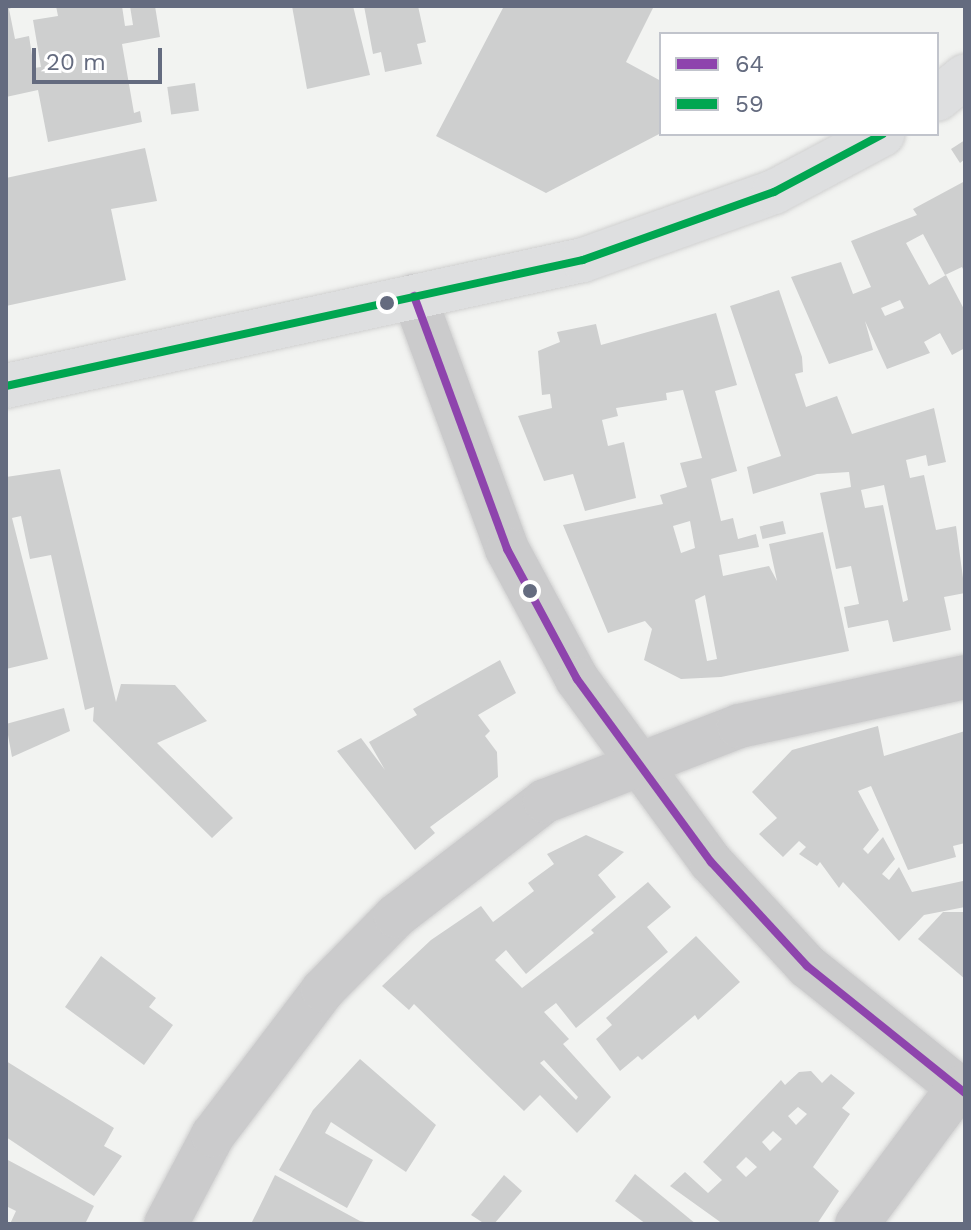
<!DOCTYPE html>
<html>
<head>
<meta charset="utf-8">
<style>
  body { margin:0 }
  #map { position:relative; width:971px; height:1230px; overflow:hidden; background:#f2f3f1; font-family:"Work Sans",sans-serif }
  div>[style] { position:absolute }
  .building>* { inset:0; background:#cecfcf; transform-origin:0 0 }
  .roads { filter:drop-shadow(0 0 2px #d0d0d0) drop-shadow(0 0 2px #d0d0d0) }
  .minor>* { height:44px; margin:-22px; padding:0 22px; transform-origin:22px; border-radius:22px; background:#cbcbcc }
  .secondary>* { height:44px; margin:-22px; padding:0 22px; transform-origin:22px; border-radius:22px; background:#dedfe0 }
  .bus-1>* { height:8px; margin:-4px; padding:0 4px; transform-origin:4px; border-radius:4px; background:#8e44ad }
  .bus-2>* { height:8px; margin:-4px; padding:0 4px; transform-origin:4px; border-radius:4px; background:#00a651 }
  .dots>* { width:22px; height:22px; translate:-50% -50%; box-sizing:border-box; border:4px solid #fff; border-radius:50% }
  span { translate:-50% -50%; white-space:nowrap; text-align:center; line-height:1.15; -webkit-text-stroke:8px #fff; paint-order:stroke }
  .frame { position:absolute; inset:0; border:8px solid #646b7f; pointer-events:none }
  .legend { position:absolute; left:659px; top:32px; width:280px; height:104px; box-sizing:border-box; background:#fff; border:2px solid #c1c4cc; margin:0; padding:10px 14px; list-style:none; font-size:24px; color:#646b7f }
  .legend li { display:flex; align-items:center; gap:16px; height:40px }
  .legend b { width:40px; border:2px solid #c1c4cc }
  .scale { position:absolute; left:32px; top:48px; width:130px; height:36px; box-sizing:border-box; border:4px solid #646b7f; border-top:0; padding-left:10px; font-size:24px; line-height:28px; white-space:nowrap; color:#646b7f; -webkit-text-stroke:6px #fff; paint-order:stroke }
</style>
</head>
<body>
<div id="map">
  <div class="building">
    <div style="clip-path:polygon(6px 6px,15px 6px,9px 9px,15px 39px,29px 36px,34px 68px,41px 67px,33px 20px,58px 16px,56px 6px,122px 6px,125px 26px,133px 25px,130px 6px,155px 6px,160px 37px,122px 44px,134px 113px,140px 111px,142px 122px,48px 142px,38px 90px,6px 97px)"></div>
    <div style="clip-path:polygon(292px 6px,353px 6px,370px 75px,307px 89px)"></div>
    <div style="clip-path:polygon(364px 6px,418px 6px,426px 42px,417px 44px,422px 64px,385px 72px,381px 52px,373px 54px)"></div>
    <div style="clip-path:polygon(504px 6px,654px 6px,626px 62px,661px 81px,661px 133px,546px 193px,436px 136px)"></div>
    <div style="left:195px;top:83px;width:28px;height:28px;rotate:82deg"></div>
    <div style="clip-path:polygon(965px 140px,965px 159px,960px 163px,951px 149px)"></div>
    <div style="clip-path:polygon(145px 148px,157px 201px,111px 209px,126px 280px,6px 306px,6px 178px)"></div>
    <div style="clip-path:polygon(evenodd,965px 181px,965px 273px,962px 267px,945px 275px,923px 234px,906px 243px,929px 285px,946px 275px,965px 311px,965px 348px,952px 355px,940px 333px,924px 342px,930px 353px,887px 369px,865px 321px,873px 350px,829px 364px,791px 277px,841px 262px,853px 294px,871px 287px,851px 241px,917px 215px,913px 209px,965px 181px,900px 300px,904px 308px,885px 316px,881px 308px,900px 300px)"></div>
    <div style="clip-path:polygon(evenodd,779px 290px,802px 357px,803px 372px,795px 374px,806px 407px,837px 396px,852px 434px,934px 408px,946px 462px,928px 466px,926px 455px,906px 460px,910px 478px,924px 475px,936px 530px,956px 526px,965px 593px,944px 597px,951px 630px,893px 642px,888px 620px,848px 628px,844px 607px,859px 604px,851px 566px,836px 569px,820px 493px,851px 487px,849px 472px,817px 474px,753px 494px,747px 467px,781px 456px,730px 306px,779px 290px,884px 485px,908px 600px,903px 602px,883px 505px,865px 508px,861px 490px,884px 485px)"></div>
    <div style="clip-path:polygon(evenodd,716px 313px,737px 385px,715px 391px,737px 471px,711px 479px,721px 521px,733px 518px,738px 539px,756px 534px,759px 547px,719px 555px,723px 576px,769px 566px,777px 581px,769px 544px,823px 532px,849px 651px,721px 677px,681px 679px,644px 660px,652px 629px,645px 621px,608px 633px,563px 525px,663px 504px,660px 495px,687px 487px,680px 463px,702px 458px,683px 390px,666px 393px,667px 400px,616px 408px,618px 416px,602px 420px,608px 446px,624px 442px,636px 498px,585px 511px,573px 474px,544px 481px,518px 416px,552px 408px,550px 394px,542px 395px,538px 351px,560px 342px,557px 332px,596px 324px,601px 345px,716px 313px,690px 521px,695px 548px,681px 553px,673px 526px,690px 521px,716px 313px,705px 595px,717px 659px,707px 661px,695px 600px,705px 595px)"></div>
    <div style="clip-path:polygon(60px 469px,116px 702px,121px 684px,175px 685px,207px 721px,157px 743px,233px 818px,212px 838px,93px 721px,94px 707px,85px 710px,51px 555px,30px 559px,21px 516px,12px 518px,48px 659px,6px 669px,6px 477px)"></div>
    <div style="left:783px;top:521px;width:13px;height:24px;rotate:77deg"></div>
    <div style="clip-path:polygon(500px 660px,516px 693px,478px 715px,490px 731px,485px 736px,497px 752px,498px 777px,430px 827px,435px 833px,415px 850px,337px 751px,361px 738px,385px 770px,369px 742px,417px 715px,413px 709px)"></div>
    <div style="clip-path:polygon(64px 708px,70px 731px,12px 757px,6px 724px)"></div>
    <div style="clip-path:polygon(878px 726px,884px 756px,965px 731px,965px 843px,953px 846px,956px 857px,908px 870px,871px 786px,858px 791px,879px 830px,863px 849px,868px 854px,883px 837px,895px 859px,882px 874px,889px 880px,899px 867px,912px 892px,963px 881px,965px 907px,924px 915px,899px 941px,843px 882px,839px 888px,820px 862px,817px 866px,799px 854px,806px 847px,799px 841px,783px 857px,759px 834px,777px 818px,752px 792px,792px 750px)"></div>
    <div style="clip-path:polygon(evenodd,586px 835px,624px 852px,598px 875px,616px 897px,526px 974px,506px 950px,495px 960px,522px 988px,594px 933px,591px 930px,648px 882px,671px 907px,647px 927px,668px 952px,576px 1028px,556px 1003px,544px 1012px,569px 1039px,563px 1044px,611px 1097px,577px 1133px,540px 1095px,524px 1111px,414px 1004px,409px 1010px,382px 986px,431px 940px,481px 906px,493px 922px,534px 891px,528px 883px,554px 864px,547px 854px,586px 835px,544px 1060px,578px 1097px,576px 1100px,540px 1063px,544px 1060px)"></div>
    <div style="clip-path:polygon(943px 912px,965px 912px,965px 979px,918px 939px)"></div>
    <div style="clip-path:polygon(696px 936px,740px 982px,698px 1020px,695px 1015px,642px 1060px,638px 1056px,620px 1071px,596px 1039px,612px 1025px,606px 1018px)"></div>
    <div style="clip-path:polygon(101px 956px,156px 998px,149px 1007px,173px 1025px,144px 1065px,65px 1007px)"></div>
    <div style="clip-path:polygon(360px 1059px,436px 1125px,406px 1172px,331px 1122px,325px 1133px,373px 1160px,347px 1208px,279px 1170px,313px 1110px)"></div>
    <div style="clip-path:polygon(6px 1061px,114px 1128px,104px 1146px,122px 1156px,94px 1196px,6px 1137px)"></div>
    <div style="clip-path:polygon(evenodd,811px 1071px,822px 1083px,831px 1074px,855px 1093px,842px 1108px,850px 1114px,813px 1167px,839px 1191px,817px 1224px,723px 1224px,670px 1186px,685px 1172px,708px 1193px,722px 1180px,703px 1162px,781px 1080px,785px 1085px,799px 1072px,811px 1071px,798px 1107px,807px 1114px,796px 1125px,788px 1116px,798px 1107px,811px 1071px,773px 1131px,782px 1139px,770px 1151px,762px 1142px,773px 1131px,811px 1071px,746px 1157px,757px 1167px,746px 1177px,736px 1167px,746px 1157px)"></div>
    <div style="clip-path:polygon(6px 1159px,94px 1206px,85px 1224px,10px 1224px,16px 1211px,6px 1206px)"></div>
    <div style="clip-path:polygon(635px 1174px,696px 1224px,646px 1224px,615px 1201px)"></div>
    <div style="clip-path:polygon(275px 1175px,360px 1221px,376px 1224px,251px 1224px)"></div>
    <div style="clip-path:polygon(504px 1175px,522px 1191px,494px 1224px,485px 1224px,471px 1215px)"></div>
  </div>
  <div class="roads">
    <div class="minor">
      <div style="left:414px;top:296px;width:270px;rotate:69.8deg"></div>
      <div style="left:507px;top:549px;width:148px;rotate:61.7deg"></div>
      <div style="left:577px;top:679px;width:227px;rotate:53.8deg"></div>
      <div style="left:711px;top:862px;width:142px;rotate:47.3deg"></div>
      <div style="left:807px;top:966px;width:203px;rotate:38.8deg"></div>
      <div style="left:166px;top:1224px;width:101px;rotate:-62.2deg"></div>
      <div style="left:213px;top:1135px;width:182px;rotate:-52.8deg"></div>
      <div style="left:323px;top:990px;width:104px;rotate:-45.4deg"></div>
      <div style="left:396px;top:916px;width:188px;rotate:-37.7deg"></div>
      <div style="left:545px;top:801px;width:208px;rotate:-21.1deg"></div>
      <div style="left:739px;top:726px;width:231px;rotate:-12.2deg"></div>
      <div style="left:857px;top:1224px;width:169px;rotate:-53.4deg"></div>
    </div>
    <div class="secondary">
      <div style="left:937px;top:99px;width:36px;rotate:-39deg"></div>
      <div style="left:6px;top:386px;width:591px;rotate:-12.32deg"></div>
      <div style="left:583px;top:260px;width:203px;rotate:-19.6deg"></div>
      <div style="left:774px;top:192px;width:123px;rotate:-28deg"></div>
    </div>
  </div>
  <div class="bus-1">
    <div style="left:414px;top:296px;width:270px;rotate:69.8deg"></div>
    <div style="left:507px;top:549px;width:148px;rotate:61.7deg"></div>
    <div style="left:577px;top:679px;width:227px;rotate:53.8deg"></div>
    <div style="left:711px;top:862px;width:142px;rotate:47.3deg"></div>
    <div style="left:807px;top:966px;width:203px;rotate:38.8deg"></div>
  </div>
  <div class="bus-2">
    <div style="left:6px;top:386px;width:591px;rotate:-12.32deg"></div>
    <div style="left:583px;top:260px;width:203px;rotate:-19.6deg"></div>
    <div style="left:774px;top:192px;width:123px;rotate:-28deg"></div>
  </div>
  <div class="dots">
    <div style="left:387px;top:303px;background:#646b7f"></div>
    <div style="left:530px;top:591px;background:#646b7f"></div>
  </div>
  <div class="frame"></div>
  <ul class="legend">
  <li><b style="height:10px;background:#8e44ad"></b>64</li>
  <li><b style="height:10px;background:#00a651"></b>59</li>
  </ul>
  <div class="scale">20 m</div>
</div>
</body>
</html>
